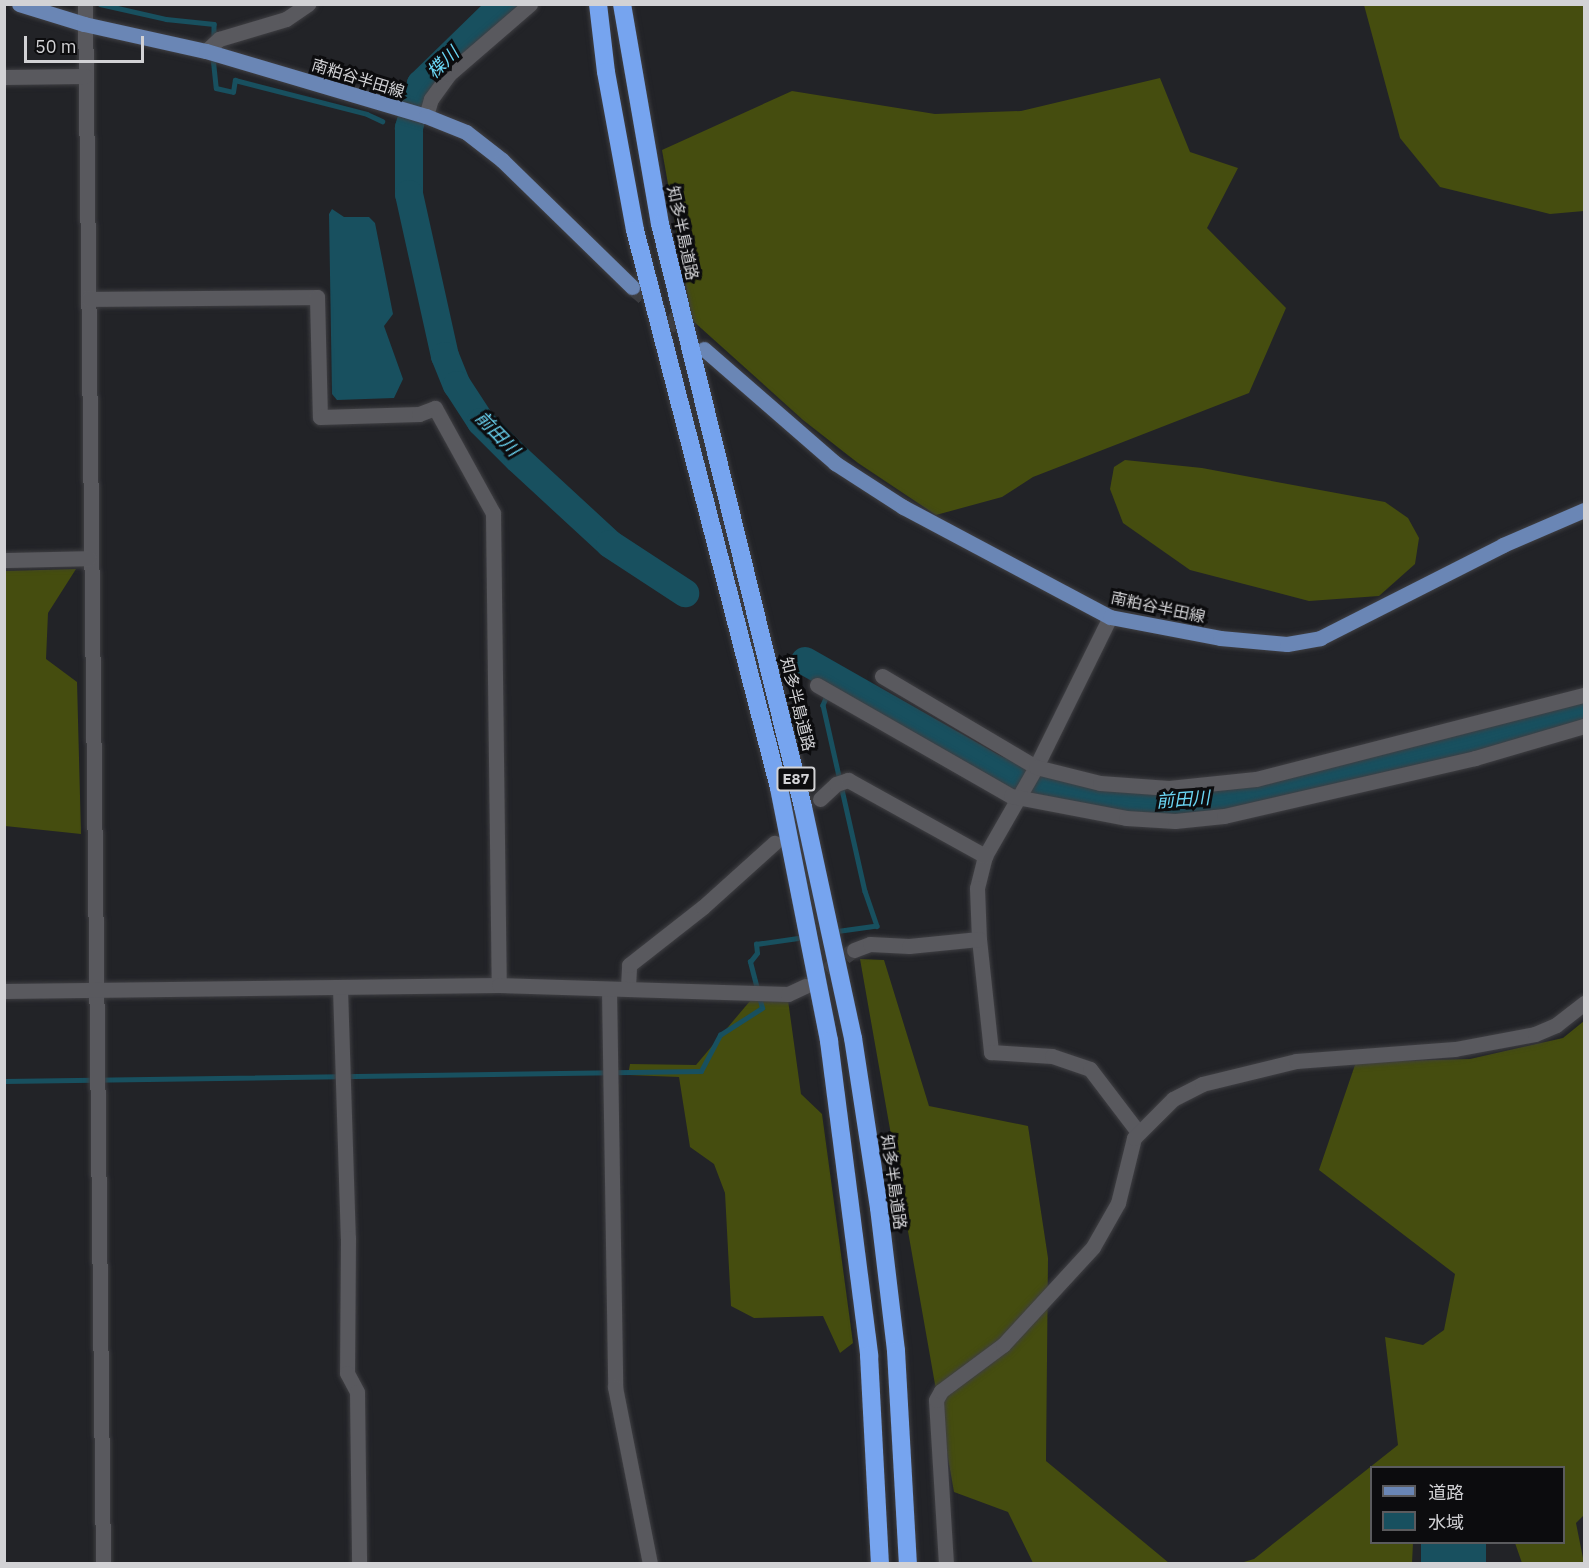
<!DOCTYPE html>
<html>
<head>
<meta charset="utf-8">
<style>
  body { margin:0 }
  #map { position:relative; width:1589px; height:1568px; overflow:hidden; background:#222327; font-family:"IBM Plex Sans","Noto Sans JP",sans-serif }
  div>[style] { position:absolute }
  .forest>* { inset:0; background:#454d0f }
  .water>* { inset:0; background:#18505f; transform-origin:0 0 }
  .stream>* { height:4.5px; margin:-2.25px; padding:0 2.25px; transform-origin:2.25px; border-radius:2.25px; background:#18505f }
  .river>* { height:28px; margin:-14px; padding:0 14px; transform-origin:14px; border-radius:14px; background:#18505f }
  .minor-tunnel>* { height:15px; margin-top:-7.5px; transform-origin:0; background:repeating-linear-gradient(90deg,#3c3d41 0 15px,transparent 0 23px) }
  .major-tunnel>* { height:15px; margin-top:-7.5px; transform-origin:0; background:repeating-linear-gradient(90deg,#3c3d41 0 15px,transparent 0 23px) }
  .roads { filter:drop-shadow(0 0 2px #3f3f43) drop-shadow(0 0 2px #3f3f43) }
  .minor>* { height:15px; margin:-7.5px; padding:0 7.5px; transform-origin:7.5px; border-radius:7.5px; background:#59595e }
  .major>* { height:15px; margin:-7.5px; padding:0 7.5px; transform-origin:7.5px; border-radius:7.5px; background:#6a86b5 }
  .highway>* { height:18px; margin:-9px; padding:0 9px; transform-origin:9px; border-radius:9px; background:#76a4ef }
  span { translate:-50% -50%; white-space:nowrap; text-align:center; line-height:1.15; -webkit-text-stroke:6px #0c0c0e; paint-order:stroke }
  .shield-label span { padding:2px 4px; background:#0c0c0e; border:2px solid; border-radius:4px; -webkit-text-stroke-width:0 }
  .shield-label { font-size:15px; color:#d2d2d5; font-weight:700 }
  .street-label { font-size:16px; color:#d2d2d5 }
  .water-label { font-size:18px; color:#6bd6f4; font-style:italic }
  .frame { position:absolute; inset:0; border:6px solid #d2d2d5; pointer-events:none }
  .legend { position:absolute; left:1370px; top:1466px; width:195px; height:78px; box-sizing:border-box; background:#0c0c0e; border:2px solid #5b5b5e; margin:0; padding:8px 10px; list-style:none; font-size:18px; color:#d2d2d5 }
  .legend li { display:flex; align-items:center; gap:12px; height:30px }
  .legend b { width:30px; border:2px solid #5b5b5e }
  .scale { position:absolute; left:24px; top:36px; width:120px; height:27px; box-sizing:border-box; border:3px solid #d2d2d5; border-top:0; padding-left:8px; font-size:18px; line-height:21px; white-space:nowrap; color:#d2d2d5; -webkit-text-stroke:4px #0c0c0e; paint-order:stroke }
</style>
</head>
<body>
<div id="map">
  <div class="forest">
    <div style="clip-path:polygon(1364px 5px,1584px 5px,1584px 211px,1550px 214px,1440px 187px,1400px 138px)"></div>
    <div style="clip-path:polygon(1160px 78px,1190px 152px,1238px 168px,1207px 228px,1286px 308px,1249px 393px,1033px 477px,1002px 497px,936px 515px,858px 463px,803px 420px,692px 320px,662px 150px,792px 91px,935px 114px,1021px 111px)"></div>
    <div style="clip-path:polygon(1125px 460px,1202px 468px,1385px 502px,1408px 518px,1419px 538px,1415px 564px,1379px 596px,1309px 601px,1190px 570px,1123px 523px,1110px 489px,1114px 467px)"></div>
    <div style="clip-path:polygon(76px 569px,48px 613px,46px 659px,77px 682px,81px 834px,5px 826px,5px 571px)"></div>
    <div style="clip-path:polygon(860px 959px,884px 960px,929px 1106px,1028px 1126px,1048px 1258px,1046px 1461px,1169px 1563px,1033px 1563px,1008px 1512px,954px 1492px)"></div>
    <div style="clip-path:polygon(788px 1000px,801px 1094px,822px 1114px,853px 1343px,840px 1353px,823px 1316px,754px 1318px,731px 1306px,725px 1193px,714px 1164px,690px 1147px,679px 1077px,628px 1075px,630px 1064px,696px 1065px,750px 1001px)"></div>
    <div style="clip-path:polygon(1584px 1021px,1584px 1515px,1576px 1523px,1584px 1563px,1522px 1563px,1515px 1543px,1564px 1542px,1564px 1468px,1372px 1468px,1372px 1542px,1413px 1543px,1412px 1563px,1237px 1564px,1254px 1559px,1398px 1445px,1385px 1337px,1423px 1345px,1444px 1330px,1455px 1274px,1319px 1170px,1356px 1062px,1470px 1059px,1563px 1038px)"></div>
  </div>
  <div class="water">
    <div style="clip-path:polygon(332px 209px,344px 217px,369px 217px,375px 223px,393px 314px,384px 326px,403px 379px,394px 398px,337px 400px,332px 394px,329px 214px)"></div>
    <div style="left:1421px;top:1543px;width:65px;height:20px"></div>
  </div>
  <div class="stream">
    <div style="left:100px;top:4px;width:68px;rotate:12.8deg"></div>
    <div style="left:166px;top:19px;width:48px;rotate:5.9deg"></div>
    <div style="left:214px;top:24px;width:16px;rotate:90deg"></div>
    <div style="left:213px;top:57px;width:31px;rotate:84deg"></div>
    <div style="left:216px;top:88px;width:17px;rotate:13deg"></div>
    <div style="left:233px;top:92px;width:12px;rotate:-81deg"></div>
    <div style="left:235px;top:80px;width:136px;rotate:14.4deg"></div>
    <div style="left:367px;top:114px;width:17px;rotate:25deg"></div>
    <div style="left:826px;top:698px;width:8px;rotate:113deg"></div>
    <div style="left:823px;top:705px;width:191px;rotate:77.3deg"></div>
    <div style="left:865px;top:891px;width:37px;rotate:71deg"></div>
    <div style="left:877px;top:926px;width:43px;rotate:172.1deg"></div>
    <div style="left:4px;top:1081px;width:697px;rotate:-0.82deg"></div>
    <div style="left:701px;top:1071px;width:41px;rotate:-62.2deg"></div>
    <div style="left:720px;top:1035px;width:50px;rotate:-32.7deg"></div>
    <div style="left:762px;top:1008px;width:48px;rotate:-104.6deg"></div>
    <div style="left:750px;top:962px;width:11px;rotate:-52deg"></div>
    <div style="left:757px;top:953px;width:9px;rotate:-96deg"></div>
    <div style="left:756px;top:944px;width:49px;rotate:-8.1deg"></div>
  </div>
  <div class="river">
    <div style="left:503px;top:4px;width:115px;rotate:135.7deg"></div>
    <div style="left:421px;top:84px;width:46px;rotate:105.3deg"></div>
    <div style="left:409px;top:128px;width:66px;rotate:90deg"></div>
    <div style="left:409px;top:194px;width:166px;rotate:77.5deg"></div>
    <div style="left:445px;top:356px;width:31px;rotate:68deg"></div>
    <div style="left:457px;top:385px;width:44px;rotate:57deg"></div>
    <div style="left:481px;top:422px;width:52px;rotate:45deg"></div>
    <div style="left:518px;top:459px;width:125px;rotate:42.7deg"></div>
    <div style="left:610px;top:544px;width:90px;rotate:33.2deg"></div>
    <div style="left:805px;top:661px;width:216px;rotate:29.6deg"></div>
    <div style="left:993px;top:768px;width:44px;rotate:22.5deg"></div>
    <div style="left:1034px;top:785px;width:92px;rotate:10deg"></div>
    <div style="left:1125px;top:801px;width:42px;rotate:4.1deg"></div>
    <div style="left:1167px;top:804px;width:83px;rotate:-6.2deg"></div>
    <div style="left:1250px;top:795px;width:344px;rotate:-14.1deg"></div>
  </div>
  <div class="minor-tunnel">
    <div style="left:808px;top:984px;width:57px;rotate:-36.5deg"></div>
  </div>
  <div class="major-tunnel">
    <div style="left:632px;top:287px;width:77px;rotate:40.3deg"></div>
  </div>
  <div class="roads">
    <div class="minor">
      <div style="left:85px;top:4px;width:1560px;rotate:89.34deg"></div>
      <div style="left:206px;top:51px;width:18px;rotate:-43deg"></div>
      <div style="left:219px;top:39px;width:70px;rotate:-16.6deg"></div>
      <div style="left:286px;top:19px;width:27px;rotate:-34deg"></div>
      <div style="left:4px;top:77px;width:81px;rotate:-0.7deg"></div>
      <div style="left:426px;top:116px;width:18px;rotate:-74deg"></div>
      <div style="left:431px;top:99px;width:31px;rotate:-54deg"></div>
      <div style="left:449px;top:74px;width:107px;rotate:-40.8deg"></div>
      <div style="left:88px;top:299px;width:229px;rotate:-0.5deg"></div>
      <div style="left:317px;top:297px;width:120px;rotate:88.6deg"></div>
      <div style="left:320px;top:417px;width:99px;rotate:-1.7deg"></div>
      <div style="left:419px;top:414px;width:17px;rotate:-21deg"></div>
      <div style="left:435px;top:408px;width:120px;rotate:61.1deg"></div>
      <div style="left:493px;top:513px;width:472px;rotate:89.3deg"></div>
      <div style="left:4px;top:560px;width:85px;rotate:-1.3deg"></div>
      <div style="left:1110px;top:617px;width:167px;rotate:116.3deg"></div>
      <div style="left:1036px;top:767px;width:103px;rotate:119.8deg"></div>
      <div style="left:985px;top:856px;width:33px;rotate:104deg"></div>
      <div style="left:977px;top:888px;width:51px;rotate:87.8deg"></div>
      <div style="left:979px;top:939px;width:114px;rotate:83.9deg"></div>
      <div style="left:991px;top:1052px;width:61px;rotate:3.8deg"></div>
      <div style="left:1052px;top:1056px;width:40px;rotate:18.9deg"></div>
      <div style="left:1090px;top:1069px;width:79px;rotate:52.7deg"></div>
      <div style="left:882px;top:676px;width:179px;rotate:30.6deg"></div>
      <div style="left:1036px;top:767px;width:66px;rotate:14deg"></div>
      <div style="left:1100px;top:783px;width:69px;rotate:4.1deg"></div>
      <div style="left:1169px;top:788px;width:87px;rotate:-5.9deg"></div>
      <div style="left:1256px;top:779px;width:339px;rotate:-14.4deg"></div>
      <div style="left:817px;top:685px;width:224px;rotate:29.8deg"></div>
      <div style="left:1011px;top:796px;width:117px;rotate:10.8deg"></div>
      <div style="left:1126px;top:818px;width:49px;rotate:3.5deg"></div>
      <div style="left:1175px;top:821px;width:49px;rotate:-5.8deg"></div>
      <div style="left:1224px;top:816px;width:258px;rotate:-13deg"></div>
      <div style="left:1475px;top:758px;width:114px;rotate:-16.4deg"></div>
      <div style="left:820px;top:799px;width:22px;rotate:-43deg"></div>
      <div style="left:836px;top:784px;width:13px;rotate:-18deg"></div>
      <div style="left:848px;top:780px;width:157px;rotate:29deg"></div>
      <div style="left:854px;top:950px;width:17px;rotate:-21deg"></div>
      <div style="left:870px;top:944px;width:39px;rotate:3deg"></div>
      <div style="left:909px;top:946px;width:70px;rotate:-5.7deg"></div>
      <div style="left:628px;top:987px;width:22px;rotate:-87deg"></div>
      <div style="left:629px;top:965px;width:94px;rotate:-38.1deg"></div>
      <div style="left:703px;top:907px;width:96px;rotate:-42deg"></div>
      <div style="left:340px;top:988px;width:250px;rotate:88.2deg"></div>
      <div style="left:348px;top:1238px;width:135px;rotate:90.4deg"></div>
      <div style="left:347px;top:1373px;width:21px;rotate:62deg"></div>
      <div style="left:357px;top:1392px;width:172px;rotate:89.3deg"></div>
      <div style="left:609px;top:989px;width:398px;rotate:89.1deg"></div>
      <div style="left:615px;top:1387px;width:180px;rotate:78.8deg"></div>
      <div style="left:4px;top:991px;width:495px;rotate:-0.7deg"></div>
      <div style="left:499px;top:985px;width:289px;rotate:1.8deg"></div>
      <div style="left:788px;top:994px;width:19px;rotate:-25deg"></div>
      <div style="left:946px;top:1564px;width:164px;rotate:-93.5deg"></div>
      <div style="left:936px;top:1400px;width:10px;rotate:-61deg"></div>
      <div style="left:941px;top:1391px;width:77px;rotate:-36.6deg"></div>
      <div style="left:1003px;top:1345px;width:133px;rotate:-47.4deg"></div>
      <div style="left:1093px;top:1247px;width:51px;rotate:-60.4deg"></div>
      <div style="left:1118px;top:1203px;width:67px;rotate:-76.2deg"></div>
      <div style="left:1134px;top:1138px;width:55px;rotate:-45deg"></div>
      <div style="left:1173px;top:1099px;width:33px;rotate:-27deg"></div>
      <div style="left:1202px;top:1084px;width:97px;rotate:-13.7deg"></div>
      <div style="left:1296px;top:1061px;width:159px;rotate:-4.3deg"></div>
      <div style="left:1455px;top:1049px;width:81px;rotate:-10.6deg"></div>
      <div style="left:1535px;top:1034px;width:23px;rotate:-23deg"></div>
      <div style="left:1556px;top:1025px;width:36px;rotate:-38deg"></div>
    </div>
    <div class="major">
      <div style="left:19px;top:4px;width:68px;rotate:17.1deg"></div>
      <div style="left:84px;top:24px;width:125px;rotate:12.5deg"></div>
      <div style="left:206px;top:51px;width:229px;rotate:16.5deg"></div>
      <div style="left:426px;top:116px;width:43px;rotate:21.8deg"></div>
      <div style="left:466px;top:132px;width:46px;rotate:37.9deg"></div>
      <div style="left:502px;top:160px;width:182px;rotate:44.3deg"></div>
      <div style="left:704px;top:349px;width:174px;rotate:41deg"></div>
      <div style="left:835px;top:463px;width:81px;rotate:32.9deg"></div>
      <div style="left:903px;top:507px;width:234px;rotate:28deg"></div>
      <div style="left:1110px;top:617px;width:112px;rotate:10.8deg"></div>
      <div style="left:1220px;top:638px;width:67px;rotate:5.1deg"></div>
      <div style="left:1287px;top:644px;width:34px;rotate:-10deg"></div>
      <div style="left:1320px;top:638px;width:205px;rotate:-26.9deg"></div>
      <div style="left:1503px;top:545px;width:88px;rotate:-23.4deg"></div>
    </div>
    <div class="highway">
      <div style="left:598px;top:4px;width:68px;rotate:83.3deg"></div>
      <div style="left:606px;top:72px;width:161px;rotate:79.6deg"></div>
      <div style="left:635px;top:230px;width:576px;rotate:75.53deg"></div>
      <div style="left:779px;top:788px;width:258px;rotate:78.8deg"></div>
      <div style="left:829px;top:1041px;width:317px;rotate:82.7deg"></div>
      <div style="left:869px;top:1355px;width:209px;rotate:87deg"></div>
      <div style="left:622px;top:4px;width:223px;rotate:80.2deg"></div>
      <div style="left:660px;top:224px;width:600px;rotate:76.22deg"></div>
      <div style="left:803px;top:807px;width:236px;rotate:77.8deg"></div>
      <div style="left:853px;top:1038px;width:172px;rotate:81.3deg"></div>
      <div style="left:879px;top:1208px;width:144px;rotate:83.2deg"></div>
      <div style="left:896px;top:1351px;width:213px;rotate:86.8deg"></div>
    </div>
  </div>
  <div class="shield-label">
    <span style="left:796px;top:779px">E87</span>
  </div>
  <div class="street-label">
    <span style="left:358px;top:78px;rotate:17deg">南粕谷半田線</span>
    <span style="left:683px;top:233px;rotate:78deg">知多半島道路</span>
    <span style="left:1158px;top:607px;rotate:12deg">南粕谷半田線</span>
    <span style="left:798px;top:704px;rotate:76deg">知多半島道路</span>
    <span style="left:894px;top:1182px;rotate:82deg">知多半島道路</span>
  </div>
  <div class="water-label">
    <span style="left:443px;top:63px;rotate:-44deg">楪川</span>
    <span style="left:497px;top:434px;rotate:46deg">前田川</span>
    <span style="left:1183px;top:800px;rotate:-4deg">前田川</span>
  </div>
  <div class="frame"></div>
  <ul class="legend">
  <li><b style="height:8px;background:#6a86b5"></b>道路</li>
  <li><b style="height:16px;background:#18505f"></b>水域</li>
  </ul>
  <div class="scale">50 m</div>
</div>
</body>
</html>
